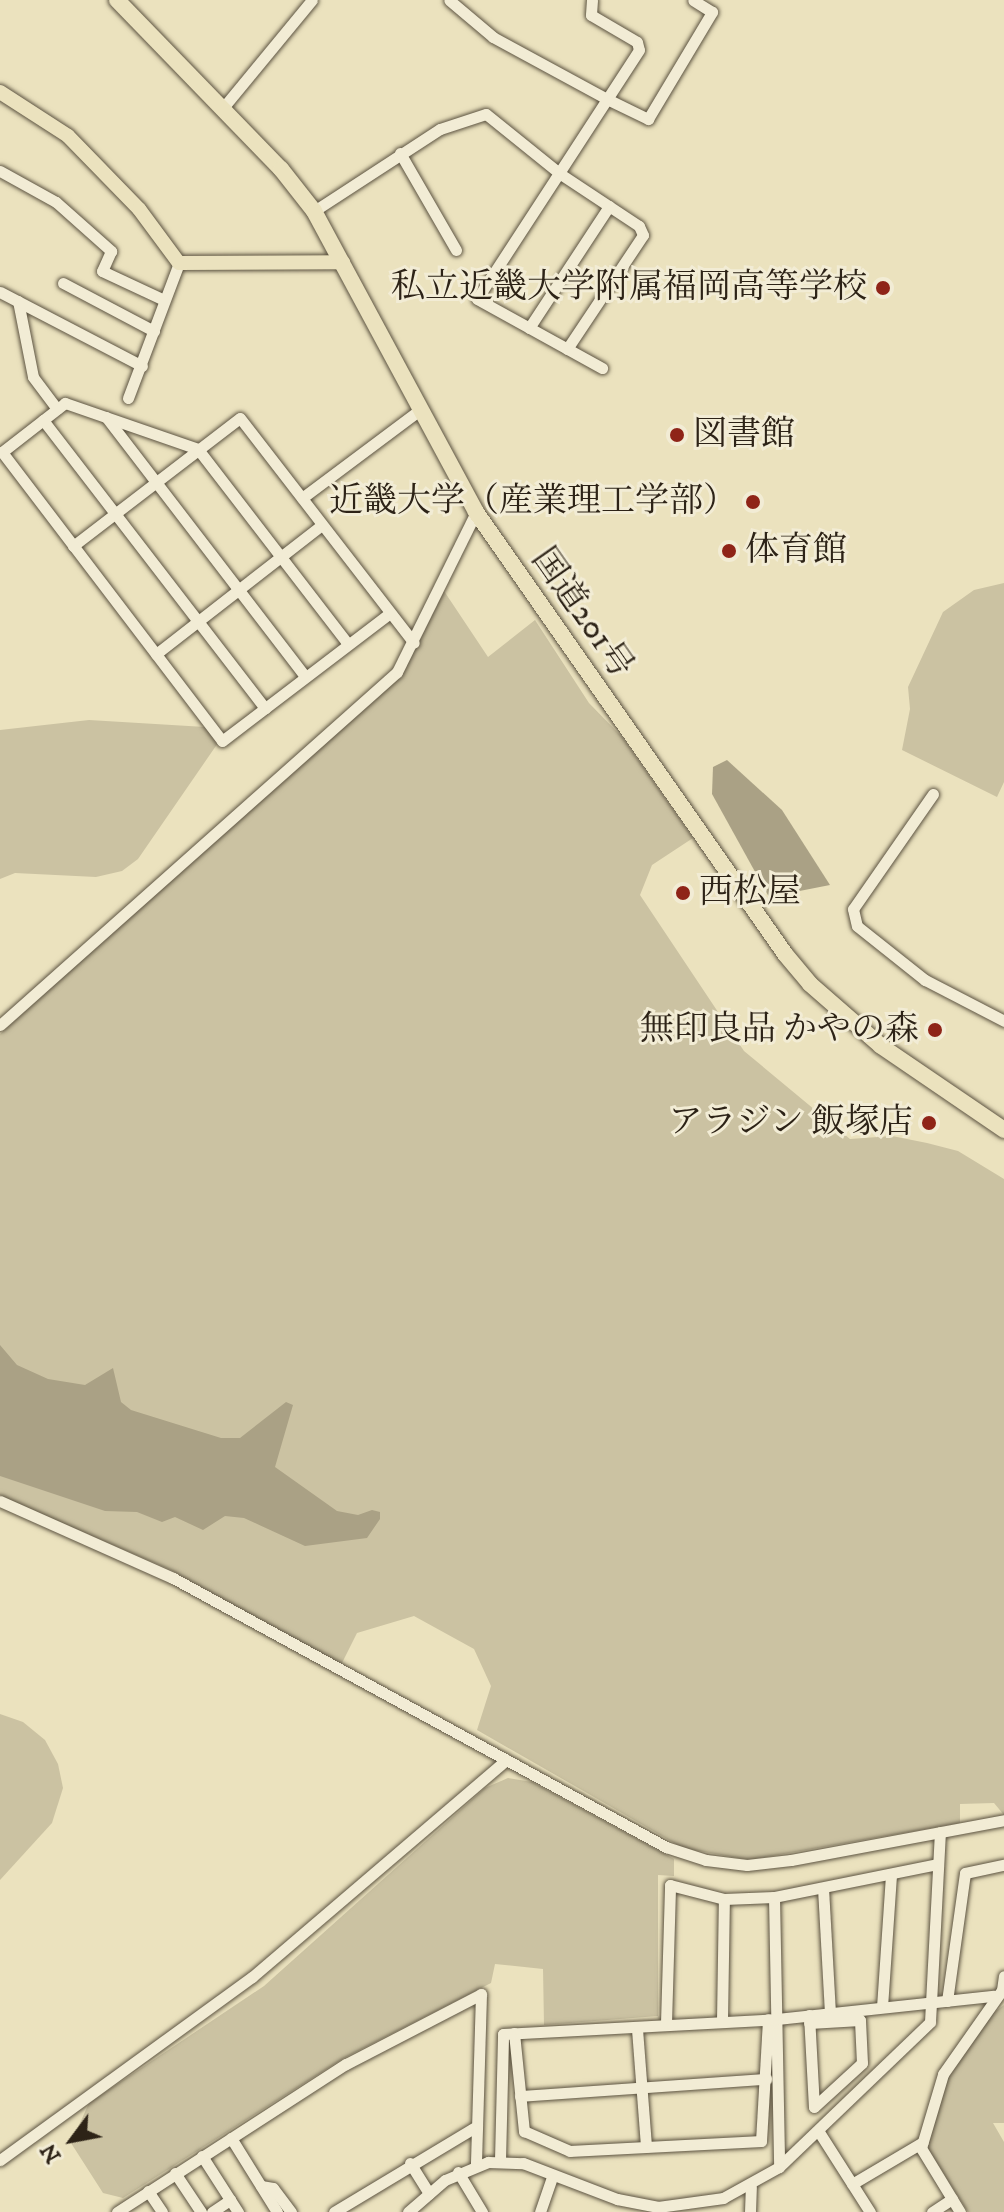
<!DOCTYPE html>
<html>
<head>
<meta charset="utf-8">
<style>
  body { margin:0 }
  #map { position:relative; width:1004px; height:2212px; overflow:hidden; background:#ebe2be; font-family:"IM FELL DW Pica","Noto Serif JP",serif }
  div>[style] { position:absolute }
  .green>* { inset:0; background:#cbc2a2 }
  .water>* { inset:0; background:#aaa185 }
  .roads { filter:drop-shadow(0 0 2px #5c5341) drop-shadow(0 0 2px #5c5341) }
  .minor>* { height:11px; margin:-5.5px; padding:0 5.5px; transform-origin:5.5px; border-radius:5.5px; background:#f2ecd5 }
  .major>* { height:14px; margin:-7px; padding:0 7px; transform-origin:7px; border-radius:7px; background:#ebe2be }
  .highway>* { height:16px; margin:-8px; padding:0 8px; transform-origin:8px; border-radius:8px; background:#ebe2be }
  .dots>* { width:22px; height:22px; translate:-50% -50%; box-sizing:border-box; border:4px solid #f2ecd5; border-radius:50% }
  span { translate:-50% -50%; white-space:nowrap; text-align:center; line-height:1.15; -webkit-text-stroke:6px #f2ecd5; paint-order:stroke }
  .poi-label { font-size:34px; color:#2d2317 }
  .right { translate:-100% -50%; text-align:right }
  .left { translate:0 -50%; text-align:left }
  .street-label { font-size:34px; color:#2d2317 }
  .north { position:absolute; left:32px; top:2100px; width:80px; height:80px; -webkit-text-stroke:6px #f2ecd5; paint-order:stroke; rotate:238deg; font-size:22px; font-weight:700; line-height:32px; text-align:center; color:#2d2317 }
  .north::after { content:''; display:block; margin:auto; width:28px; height:36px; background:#2d2317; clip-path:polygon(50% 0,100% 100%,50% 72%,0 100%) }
</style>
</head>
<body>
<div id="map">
  <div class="green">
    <div style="clip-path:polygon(1004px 583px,1004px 782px,997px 797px,902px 750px,910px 709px,908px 687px,943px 612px,974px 590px)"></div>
    <div style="clip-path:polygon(444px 591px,488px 657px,535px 620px,589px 703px,622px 737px,693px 838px,652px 865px,640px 895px,744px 1051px,850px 1139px,892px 1136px,927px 1143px,958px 1151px,1004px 1179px,1004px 1815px,994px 1803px,960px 1804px,960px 1823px,749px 1860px,683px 1848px,477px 1730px,491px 1686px,474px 1649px,414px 1616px,357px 1633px,341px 1665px,171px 1570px,0 1496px,0 1034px,402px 673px)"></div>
    <div style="clip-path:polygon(89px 720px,205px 727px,220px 740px,138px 859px,122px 871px,96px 877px,15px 873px,0 879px,0 730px)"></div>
    <div style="clip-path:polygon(0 1714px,23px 1722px,45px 1740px,58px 1764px,63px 1788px,52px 1823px,0 1880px)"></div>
    <div style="clip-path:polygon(508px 1778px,532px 1782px,674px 1859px,674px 1876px,658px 1875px,658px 2016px,544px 2025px,543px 1969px,495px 1964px,491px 1983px,344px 2058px,123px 2198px,103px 2193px,71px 2143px,89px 2103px,264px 1986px,485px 1788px)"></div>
    <div style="clip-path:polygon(1004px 2005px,1004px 2123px,993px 2123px,1004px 2142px,1004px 2212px,968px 2212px,927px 2147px,946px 2079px,989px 2016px)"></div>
  </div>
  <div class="water">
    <div style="clip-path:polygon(727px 760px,782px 810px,830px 885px,769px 897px,712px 794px,713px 767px)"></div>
    <div style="clip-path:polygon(0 1345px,17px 1365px,48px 1379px,85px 1385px,113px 1368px,121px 1402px,131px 1410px,221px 1438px,240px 1438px,286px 1402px,293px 1405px,275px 1467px,337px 1511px,358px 1515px,372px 1510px,380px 1512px,380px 1519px,367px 1538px,305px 1546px,244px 1518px,225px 1516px,203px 1530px,175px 1517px,162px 1522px,137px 1512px,105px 1511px,0 1476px)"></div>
  </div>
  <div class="roads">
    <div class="minor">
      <div style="left:592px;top:0;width:15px;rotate:94deg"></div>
      <div style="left:591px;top:15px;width:53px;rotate:30.4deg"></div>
      <div style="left:637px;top:42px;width:8px;rotate:76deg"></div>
      <div style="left:639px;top:50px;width:59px;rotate:123.1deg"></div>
      <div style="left:607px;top:99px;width:46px;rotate:26deg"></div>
      <div style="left:648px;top:119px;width:125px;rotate:-59.1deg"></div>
      <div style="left:712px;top:12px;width:22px;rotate:-148deg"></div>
      <div style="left:222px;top:109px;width:141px;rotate:-50.5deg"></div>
      <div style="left:400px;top:153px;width:112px;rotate:60deg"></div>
      <div style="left:0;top:171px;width:64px;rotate:29deg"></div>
      <div style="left:56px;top:202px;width:74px;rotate:41.7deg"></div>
      <div style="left:111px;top:251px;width:22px;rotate:114deg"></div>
      <div style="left:102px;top:271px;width:68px;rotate:25.1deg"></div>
      <div style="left:314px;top:211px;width:150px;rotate:-33.1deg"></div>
      <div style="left:440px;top:129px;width:48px;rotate:-18.1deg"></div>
      <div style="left:486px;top:114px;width:94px;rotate:38.9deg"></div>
      <div style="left:559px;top:173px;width:88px;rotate:-57deg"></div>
      <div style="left:607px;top:99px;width:130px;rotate:-151.5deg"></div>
      <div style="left:493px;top:37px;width:57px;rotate:-139.9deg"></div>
      <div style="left:63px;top:283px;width:103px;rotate:27.8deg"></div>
      <div style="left:0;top:292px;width:160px;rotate:27.5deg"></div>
      <div style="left:18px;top:301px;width:77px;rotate:78.8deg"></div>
      <div style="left:33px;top:377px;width:40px;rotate:53deg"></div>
      <div style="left:529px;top:328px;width:146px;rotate:-56.7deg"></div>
      <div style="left:567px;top:349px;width:137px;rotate:-56.3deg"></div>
      <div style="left:643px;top:235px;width:10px;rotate:-114deg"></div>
      <div style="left:639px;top:226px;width:96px;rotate:-146.5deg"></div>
      <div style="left:559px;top:173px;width:150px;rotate:123.1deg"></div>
      <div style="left:477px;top:299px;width:143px;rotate:28.9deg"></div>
      <div style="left:128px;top:398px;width:144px;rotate:-69.3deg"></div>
      <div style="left:106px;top:417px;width:327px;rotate:52.5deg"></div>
      <div style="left:43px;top:420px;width:364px;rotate:52.4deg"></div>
      <div style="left:302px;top:498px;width:149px;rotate:-36.8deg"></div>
      <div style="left:73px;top:546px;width:210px;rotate:-37.5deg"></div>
      <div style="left:240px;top:418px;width:284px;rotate:52.3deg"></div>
      <div style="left:348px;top:644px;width:246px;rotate:-127.6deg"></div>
      <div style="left:198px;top:449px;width:141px;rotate:-160.9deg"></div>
      <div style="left:65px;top:403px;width:80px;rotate:142.1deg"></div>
      <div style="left:2px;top:452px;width:363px;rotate:52.7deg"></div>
      <div style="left:222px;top:741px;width:211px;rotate:-37.3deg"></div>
      <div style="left:156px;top:654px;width:210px;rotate:-37.9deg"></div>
      <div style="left:933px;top:794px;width:140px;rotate:124.8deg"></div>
      <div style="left:853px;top:909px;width:17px;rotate:77deg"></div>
      <div style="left:857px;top:926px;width:87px;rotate:38.5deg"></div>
      <div style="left:925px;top:980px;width:89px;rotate:27.4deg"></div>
      <div style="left:0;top:1025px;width:531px;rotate:-41.64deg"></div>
      <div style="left:397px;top:672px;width:178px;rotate:-63.7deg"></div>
      <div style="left:0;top:1501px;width:189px;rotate:24deg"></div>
      <div style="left:173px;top:1578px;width:562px;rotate:28.62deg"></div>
      <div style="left:666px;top:1847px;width:42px;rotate:18deg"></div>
      <div style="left:706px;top:1860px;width:41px;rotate:7deg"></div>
      <div style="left:747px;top:1865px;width:44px;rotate:-6.5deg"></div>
      <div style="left:791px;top:1860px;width:217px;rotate:-10.6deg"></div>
      <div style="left:823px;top:1888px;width:125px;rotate:86.8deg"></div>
      <div style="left:774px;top:1897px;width:270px;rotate:88.9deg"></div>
      <div style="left:947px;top:2001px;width:129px;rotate:-82deg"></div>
      <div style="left:965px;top:1873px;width:40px;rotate:-12deg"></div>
      <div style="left:882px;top:2007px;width:133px;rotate:-86.1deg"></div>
      <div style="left:809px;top:2015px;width:92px;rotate:86.9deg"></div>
      <div style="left:814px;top:2107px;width:65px;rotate:-42.5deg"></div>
      <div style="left:862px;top:2063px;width:43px;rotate:-92.7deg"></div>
      <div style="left:860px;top:2020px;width:51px;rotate:176.6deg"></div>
      <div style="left:722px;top:2021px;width:122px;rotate:-89.1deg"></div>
      <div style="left:666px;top:2023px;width:138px;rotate:-88.3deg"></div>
      <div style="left:670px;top:1885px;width:56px;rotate:14.5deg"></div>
      <div style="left:724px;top:1899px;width:50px;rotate:-2.3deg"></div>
      <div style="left:774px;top:1897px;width:167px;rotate:-11.4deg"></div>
      <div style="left:637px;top:2029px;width:118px;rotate:85.6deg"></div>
      <div style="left:514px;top:2033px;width:99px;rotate:84.2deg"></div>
      <div style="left:524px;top:2131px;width:50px;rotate:23.5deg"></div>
      <div style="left:570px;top:2151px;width:191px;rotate:-3deg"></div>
      <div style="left:761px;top:2141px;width:122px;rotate:-86.7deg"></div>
      <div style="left:520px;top:2096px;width:247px;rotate:-4deg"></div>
      <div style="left:819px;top:2132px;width:95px;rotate:57.5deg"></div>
      <div style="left:231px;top:2138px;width:87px;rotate:58.1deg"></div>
      <div style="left:202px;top:2156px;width:67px;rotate:57.3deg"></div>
      <div style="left:0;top:2160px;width:311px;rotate:-36deg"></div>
      <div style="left:252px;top:1977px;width:334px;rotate:-40.5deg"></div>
      <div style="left:500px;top:2160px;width:126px;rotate:-88.6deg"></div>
      <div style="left:503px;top:2034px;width:274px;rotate:-3.1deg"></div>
      <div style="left:777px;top:2019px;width:218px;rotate:-6.1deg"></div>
      <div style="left:410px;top:2163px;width:36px;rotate:58deg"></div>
      <div style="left:458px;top:2172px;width:47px;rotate:59deg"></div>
      <div style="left:175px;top:2173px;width:47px;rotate:56.3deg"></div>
      <div style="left:852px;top:2184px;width:82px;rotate:-30.6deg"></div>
      <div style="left:261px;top:2186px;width:12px;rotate:9deg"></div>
      <div style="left:273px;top:2188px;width:30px;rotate:53deg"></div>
      <div style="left:148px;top:2191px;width:25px;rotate:56deg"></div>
      <div style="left:117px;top:2212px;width:273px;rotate:-32.9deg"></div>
      <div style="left:346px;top:2064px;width:152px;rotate:-27.4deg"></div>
      <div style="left:481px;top:1994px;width:170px;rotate:91.7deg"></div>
      <div style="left:212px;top:2212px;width:22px;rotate:-34deg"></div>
      <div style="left:334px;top:2212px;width:163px;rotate:-31deg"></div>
      <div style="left:408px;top:2212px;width:49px;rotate:-40.9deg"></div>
      <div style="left:445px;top:2180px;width:47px;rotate:-22.7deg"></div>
      <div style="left:488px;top:2162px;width:35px;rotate:2deg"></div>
      <div style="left:523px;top:2163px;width:101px;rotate:21deg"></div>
      <div style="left:617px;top:2199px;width:42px;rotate:11deg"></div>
      <div style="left:658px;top:2207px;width:66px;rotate:-7.9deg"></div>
      <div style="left:723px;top:2198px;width:64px;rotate:-29deg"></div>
      <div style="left:779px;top:2167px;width:209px;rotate:-43.8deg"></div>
      <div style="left:930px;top:2022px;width:190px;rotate:-87deg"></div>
      <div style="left:540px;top:2212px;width:39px;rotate:-71deg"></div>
      <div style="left:750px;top:2212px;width:25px;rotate:-88deg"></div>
      <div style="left:932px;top:2212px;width:24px;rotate:-33deg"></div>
      <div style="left:960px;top:2212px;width:75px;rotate:-121.4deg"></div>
      <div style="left:921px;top:2148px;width:77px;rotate:-73.4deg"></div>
      <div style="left:943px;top:2074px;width:103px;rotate:-54.9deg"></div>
      <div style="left:1002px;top:1990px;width:14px;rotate:-82deg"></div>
    </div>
    <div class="major">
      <div style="left:0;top:92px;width:81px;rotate:32.9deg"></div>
      <div style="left:68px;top:136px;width:102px;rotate:45.8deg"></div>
      <div style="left:139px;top:209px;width:67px;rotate:53.5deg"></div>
      <div style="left:179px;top:263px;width:164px;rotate:-0.3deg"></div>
    </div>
    <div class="highway">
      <div style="left:117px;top:0;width:235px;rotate:45.9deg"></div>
      <div style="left:281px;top:169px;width:53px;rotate:51.8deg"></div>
      <div style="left:314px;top:211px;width:342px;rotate:61.7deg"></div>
      <div style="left:476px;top:512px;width:539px;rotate:55.04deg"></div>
      <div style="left:785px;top:954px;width:39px;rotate:50deg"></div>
      <div style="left:810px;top:984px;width:94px;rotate:41.1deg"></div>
      <div style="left:881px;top:1046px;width:149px;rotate:34.3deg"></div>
    </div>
  </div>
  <div class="dots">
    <div style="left:883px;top:288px;background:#8f2418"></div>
    <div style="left:677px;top:435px;background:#8f2418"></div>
    <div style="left:753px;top:502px;background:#8f2418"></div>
    <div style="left:729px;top:551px;background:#8f2418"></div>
    <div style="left:683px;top:893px;background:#8f2418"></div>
    <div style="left:935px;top:1030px;background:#8f2418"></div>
    <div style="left:929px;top:1123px;background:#8f2418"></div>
  </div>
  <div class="poi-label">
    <span class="right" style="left:867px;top:288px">私立近畿大学附属福岡高等学校</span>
    <span class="left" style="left:693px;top:435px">図書館</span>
    <span class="right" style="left:737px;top:502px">近畿大学（産業理工学部）</span>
    <span class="left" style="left:745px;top:551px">体育館</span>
    <span class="left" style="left:699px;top:893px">西松屋</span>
    <span class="right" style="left:919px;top:1030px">無印良品 かやの森</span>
    <span class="right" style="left:913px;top:1123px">アラジン 飯塚店</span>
  </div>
  <div class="street-label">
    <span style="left:582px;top:613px;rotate:55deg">国道201号</span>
  </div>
  <div class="north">N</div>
</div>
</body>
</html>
